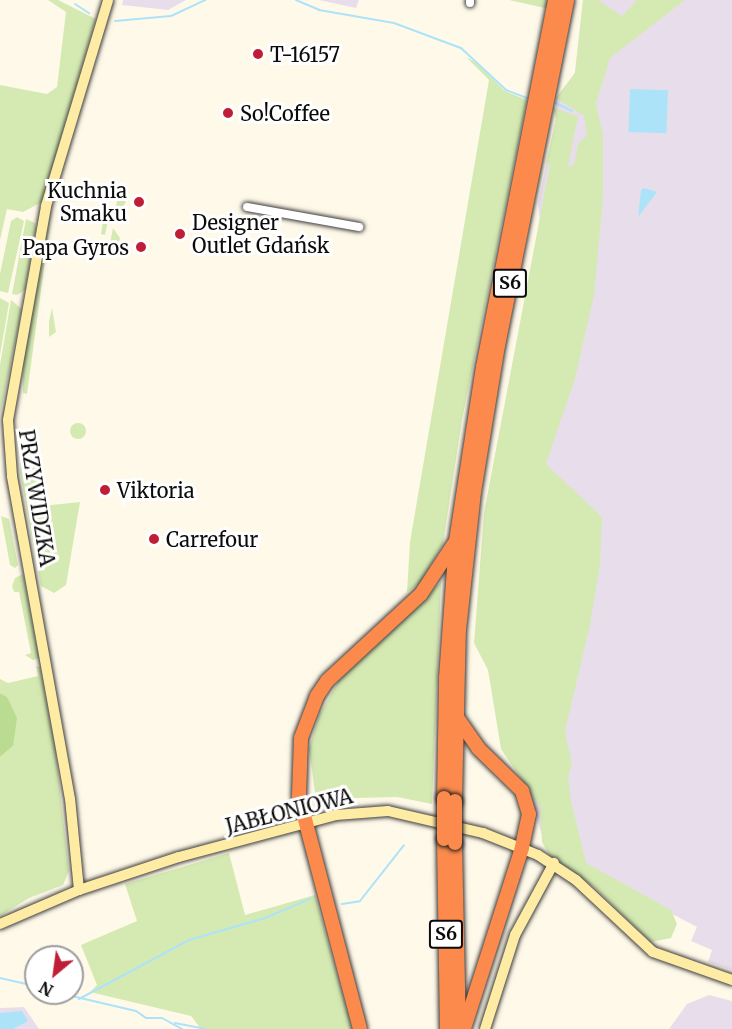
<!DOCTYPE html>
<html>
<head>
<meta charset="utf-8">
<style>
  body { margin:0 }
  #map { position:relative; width:732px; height:1029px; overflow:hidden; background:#fff9e9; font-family:Merriweather,serif }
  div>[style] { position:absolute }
  .industrial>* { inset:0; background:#e8deeb }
  .green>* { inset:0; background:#d5eab2 }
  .round { border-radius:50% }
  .forest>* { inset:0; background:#badc91 }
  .water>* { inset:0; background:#ace3f9; transform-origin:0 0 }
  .stream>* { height:2px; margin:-1px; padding:0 1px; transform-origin:1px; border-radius:1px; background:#ace3f9 }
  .roads { filter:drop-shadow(0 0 2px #3e3e3e) drop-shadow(0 0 2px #3e3e3e) }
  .street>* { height:8px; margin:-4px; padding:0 4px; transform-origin:4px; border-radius:4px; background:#fff }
  .secondary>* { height:10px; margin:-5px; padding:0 5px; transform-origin:5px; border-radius:5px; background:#ffeca4 }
  .highway>* { height:14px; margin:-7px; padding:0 7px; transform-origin:7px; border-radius:7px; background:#fb8a4c }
  .bridges { filter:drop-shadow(0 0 2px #1c1c1c) drop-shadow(0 0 2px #1c1c1c) }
  .highway-bridge>* { height:14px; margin:-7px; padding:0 7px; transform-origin:7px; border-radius:7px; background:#fb8a4c }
  .dots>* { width:16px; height:16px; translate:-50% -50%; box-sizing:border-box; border:3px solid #fff; border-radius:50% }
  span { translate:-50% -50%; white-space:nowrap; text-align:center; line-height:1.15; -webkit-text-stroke:6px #fff; paint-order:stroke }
  .shield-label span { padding:2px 4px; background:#fff; border:2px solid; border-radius:4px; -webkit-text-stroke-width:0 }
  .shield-label { font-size:18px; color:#0b0b0b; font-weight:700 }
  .poi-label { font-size:20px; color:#0b0b0b }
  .left { translate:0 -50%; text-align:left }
  .right { translate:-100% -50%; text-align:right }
  .street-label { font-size:20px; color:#0b0b0b }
  .north { position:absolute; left:24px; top:945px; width:60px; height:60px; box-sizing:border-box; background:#fff; border:2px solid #9d9d9d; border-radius:50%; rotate:209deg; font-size:16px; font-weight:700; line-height:24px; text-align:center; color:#0b0b0b }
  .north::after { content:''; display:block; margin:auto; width:21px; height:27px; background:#c01e36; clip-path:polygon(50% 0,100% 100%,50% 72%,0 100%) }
</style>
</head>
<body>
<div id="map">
  <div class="industrial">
    <div style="clip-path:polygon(123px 0,186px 0,168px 10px,122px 5px)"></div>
    <div style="clip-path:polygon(319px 0,359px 0,356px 8px)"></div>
    <div style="clip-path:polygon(583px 0,732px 0,732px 970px,708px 962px,712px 950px,691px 941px,697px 927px,546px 848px,509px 729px,540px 221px,538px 203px,556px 119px,556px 98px,575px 73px)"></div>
    <div style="clip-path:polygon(709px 995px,732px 1001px,732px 1029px,669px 1029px,687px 1004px)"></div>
    <div style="clip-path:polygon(24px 1007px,39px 1029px,0 1029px,0 1008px)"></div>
  </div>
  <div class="green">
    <div style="clip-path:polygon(48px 0,58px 0,96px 19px,42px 202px,23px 212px,7px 209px,0 240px,0 85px,47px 94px,57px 87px,66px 12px)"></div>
    <div style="clip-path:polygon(509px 0,550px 0,549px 9px)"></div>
    <div style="clip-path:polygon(583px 0,598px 0,622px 16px,637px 0,685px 0,610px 58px,596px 104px,603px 135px,603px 198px,594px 295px,575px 379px,546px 464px,602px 517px,600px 565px,590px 625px,565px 731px,572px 765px,568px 776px,571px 801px,586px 863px,671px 910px,677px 924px,671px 938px,651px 942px,594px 887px,549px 855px,542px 842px,540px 807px,501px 749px,488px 670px,474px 643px,484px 513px,550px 164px,546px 163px,556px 119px,553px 108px,578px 116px,568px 167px,574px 165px,578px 144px,587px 135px,584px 116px,556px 98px,575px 73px)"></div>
    <div style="clip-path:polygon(466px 57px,475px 62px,505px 91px,527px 100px,462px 420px,443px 544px,420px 583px,407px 592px,410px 542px,489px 80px)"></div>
    <div style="clip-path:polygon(120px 185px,128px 186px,125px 204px,118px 211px,115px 211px)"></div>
    <div style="clip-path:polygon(52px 208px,27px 394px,23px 393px,23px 363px)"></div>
    <div style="clip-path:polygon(105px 208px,110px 211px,105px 235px,101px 234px)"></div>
    <div style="clip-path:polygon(17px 217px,24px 221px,8px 293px,0 291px,0 274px,11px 221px)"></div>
    <div style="clip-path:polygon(26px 219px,35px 223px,36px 229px,25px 290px,17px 295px,12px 294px)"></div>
    <div style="clip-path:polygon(113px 228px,120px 238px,117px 250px,109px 249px)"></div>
    <div style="clip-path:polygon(0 298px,9px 303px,0 355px)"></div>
    <div style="clip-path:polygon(11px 300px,22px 309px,0 415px,0 365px)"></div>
    <div style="clip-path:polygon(52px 308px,56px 332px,49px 337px,49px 321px)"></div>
    <div class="round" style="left:70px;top:423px;width:16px;height:16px"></div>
    <div style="clip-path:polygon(34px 456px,42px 506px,80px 502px,66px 585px,54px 593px,41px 586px,20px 472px,21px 462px)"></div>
    <div style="clip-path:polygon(1px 516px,9px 519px,18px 565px,15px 568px,10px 565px)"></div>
    <div style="clip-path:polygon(23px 574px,39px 658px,33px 660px,25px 655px,31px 653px,19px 592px,14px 592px,12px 586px,15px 578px)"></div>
    <div style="clip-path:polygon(441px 582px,432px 804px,397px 797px,357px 798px,317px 807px,309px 749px,319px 716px,339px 680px)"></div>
    <div style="clip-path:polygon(36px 666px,40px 667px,55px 747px,69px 871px,63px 885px,29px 898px,0 916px,0 757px,13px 746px,7px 697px,0 693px,0 679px,8px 683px,38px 676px)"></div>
    <div style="clip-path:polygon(229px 853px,245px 915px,315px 895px,352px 1029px,201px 1029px,191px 1016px,90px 992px,97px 985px,81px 945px,137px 921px,125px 884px)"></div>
  </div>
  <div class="forest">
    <div style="clip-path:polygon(0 693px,7px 697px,17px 718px,13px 746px,0 757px)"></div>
  </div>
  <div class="water">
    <div style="left:630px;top:89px;width:38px;height:43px;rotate:2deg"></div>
    <div style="clip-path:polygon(644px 188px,657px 192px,638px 217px,641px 190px)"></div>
    <div style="clip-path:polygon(22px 1011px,28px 1021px,13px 1029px,0 1029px,0 1013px)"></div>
  </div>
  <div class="stream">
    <div style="left:296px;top:0;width:25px;rotate:23deg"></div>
    <div style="left:319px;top:10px;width:76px;rotate:9.8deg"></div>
    <div style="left:394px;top:23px;width:72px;rotate:20.5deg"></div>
    <div style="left:461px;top:48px;width:62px;rotate:43deg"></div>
    <div style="left:506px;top:90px;width:22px;rotate:21deg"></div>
    <div style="left:75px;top:4px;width:17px;rotate:33deg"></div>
    <div style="left:115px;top:21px;width:56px;rotate:-5.1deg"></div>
    <div style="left:171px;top:16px;width:38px;rotate:-25deg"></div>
    <div style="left:556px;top:103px;width:18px;rotate:27deg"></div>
    <div style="left:342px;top:904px;width:18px;rotate:-9deg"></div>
    <div style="left:360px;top:901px;width:71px;rotate:-51.8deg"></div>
    <div style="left:0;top:978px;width:37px;rotate:13deg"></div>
    <div style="left:59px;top:993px;width:79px;rotate:13.2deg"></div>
    <div style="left:136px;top:1011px;width:12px;rotate:35deg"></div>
    <div style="left:146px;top:1018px;width:16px"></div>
    <div style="left:162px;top:1018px;width:23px;rotate:29deg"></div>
    <div style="left:79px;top:999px;width:125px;rotate:-28.2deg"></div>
    <div style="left:189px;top:940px;width:79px;rotate:-16.1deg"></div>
    <div style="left:265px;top:918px;width:49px;rotate:-22.9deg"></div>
    <div style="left:175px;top:1023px;width:31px;rotate:11deg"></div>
  </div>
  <div class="roads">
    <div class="street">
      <div style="left:470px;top:3px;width:3px;rotate:-90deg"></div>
      <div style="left:247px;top:207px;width:114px;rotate:10.1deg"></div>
    </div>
    <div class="secondary">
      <div style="left:79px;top:890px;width:91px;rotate:-95.6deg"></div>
      <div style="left:70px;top:799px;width:328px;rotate:-100.2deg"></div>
      <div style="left:12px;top:476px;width:56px;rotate:-94.1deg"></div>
      <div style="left:8px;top:420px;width:217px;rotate:-79.9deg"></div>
      <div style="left:46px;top:206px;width:215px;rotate:-73.2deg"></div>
      <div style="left:0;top:924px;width:86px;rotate:-23.3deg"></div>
      <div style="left:79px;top:890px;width:105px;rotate:-18.3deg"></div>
      <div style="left:179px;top:857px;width:163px;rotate:-15deg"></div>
      <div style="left:336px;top:815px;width:52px;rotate:-4.4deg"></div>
      <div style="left:388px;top:811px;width:98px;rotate:13deg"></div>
      <div style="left:483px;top:833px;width:59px;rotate:21.8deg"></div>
      <div style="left:538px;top:855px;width:45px;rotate:33.3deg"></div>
      <div style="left:576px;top:880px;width:105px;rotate:43.1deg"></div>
      <div style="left:653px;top:952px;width:84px;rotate:19.5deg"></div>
      <div style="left:485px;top:1029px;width:99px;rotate:-72.3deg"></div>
      <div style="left:515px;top:935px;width:82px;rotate:-61.6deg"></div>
    </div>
    <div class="highway">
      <div style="left:456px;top:716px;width:39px;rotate:55deg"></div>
      <div style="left:478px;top:748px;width:62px;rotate:44.3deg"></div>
      <div style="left:522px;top:791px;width:24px;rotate:73deg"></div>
      <div style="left:529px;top:814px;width:35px;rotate:102deg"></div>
      <div style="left:522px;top:848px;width:190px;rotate:107.8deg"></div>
      <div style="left:444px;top:798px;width:120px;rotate:-89deg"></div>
      <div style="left:446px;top:678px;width:137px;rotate:-85.8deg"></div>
      <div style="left:456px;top:541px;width:176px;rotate:-81.2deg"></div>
      <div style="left:483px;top:367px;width:374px;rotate:-78.9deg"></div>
      <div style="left:455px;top:801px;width:171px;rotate:-88.7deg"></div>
      <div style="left:459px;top:630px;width:139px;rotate:-83.8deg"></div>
      <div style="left:474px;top:492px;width:148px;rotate:-80.7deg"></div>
      <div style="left:498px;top:346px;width:353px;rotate:-78.7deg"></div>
      <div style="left:444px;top:839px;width:190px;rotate:89.1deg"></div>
      <div style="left:455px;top:843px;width:186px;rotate:88.8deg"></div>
      <div style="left:360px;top:1029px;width:241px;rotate:-104.7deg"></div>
      <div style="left:299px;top:796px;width:58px;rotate:-88deg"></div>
      <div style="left:301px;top:738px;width:45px;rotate:-69.1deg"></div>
      <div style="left:317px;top:696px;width:18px;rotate:-56deg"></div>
      <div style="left:327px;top:681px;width:128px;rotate:-42.8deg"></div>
      <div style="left:421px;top:594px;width:60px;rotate:-56.6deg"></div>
    </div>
  </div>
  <div class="bridges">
    <div class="highway-bridge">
      <div style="left:444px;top:798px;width:41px;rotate:90deg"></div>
      <div style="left:455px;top:843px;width:42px;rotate:-90deg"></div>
    </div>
  </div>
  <div class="dots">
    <div style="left:258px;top:54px;background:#c01e36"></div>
    <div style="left:228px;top:113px;background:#c01e36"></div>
    <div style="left:139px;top:202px;background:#c01e36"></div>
    <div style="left:180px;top:234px;background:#c01e36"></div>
    <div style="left:141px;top:247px;background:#c01e36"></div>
    <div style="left:105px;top:490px;background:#c01e36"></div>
    <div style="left:154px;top:539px;background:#c01e36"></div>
  </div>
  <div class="shield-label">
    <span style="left:510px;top:283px">S6</span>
    <span style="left:446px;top:934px">S6</span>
  </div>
  <div class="poi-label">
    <span class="left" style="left:270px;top:54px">T-16157</span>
    <span class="left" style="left:240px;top:113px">So!Coffee</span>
    <span class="right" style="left:127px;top:202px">Kuchnia<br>Smaku</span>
    <span class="left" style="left:192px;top:234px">Designer<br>Outlet Gdańsk</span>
    <span class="right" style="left:129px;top:247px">Papa Gyros</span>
    <span class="left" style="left:117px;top:490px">Viktoria</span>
    <span class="left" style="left:166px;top:539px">Carrefour</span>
  </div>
  <div class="street-label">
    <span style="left:37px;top:498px;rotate:81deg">PRZYWIDZKA</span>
    <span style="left:289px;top:811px;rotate:-14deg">JABŁONIOWA</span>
  </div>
  <div class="north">N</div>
</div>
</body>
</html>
